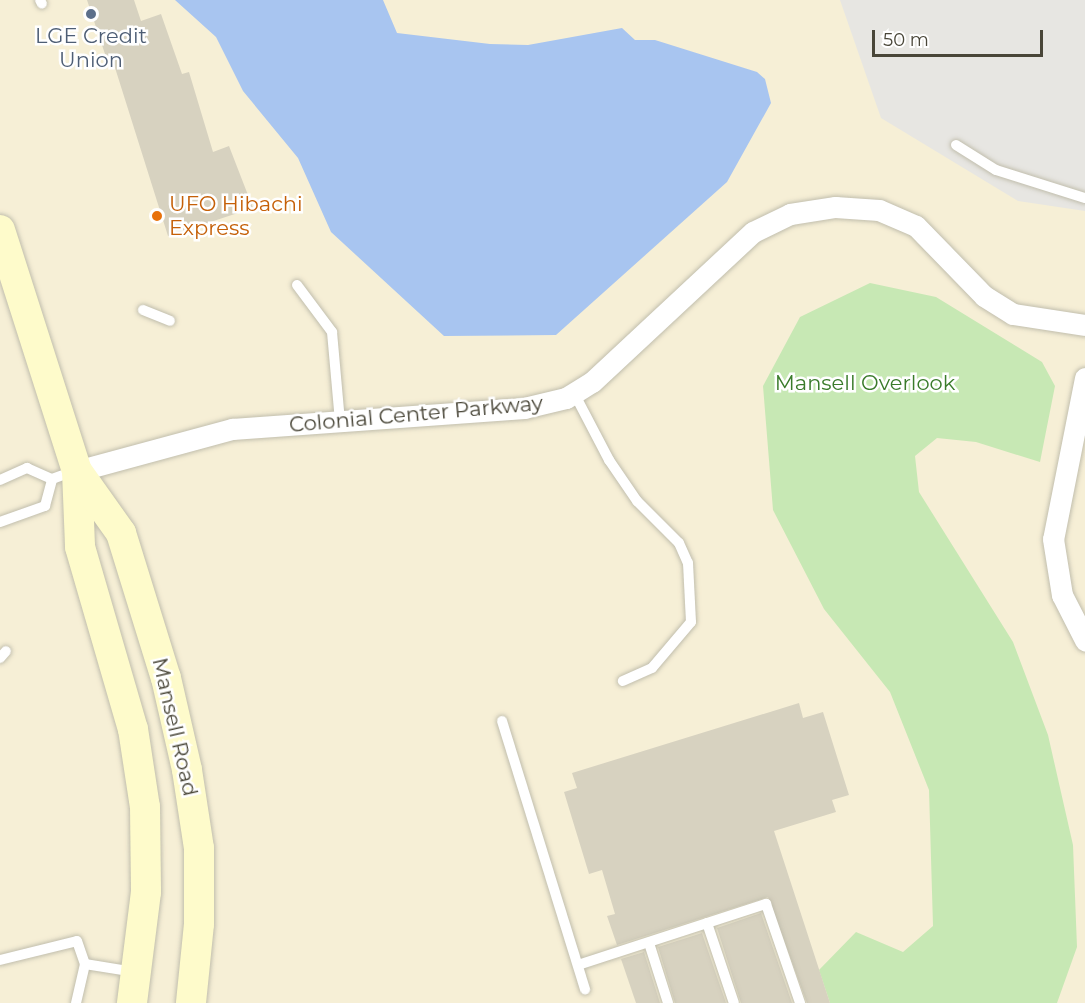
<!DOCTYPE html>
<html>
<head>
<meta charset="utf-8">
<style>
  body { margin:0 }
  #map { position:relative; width:1085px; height:1003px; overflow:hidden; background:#f5f4ea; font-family:Montserrat,sans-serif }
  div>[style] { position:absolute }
  .commercial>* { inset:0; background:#f6efd6; transform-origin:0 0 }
  .green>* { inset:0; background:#c7e8b4 }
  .parking>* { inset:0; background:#e7e6e2 }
  .water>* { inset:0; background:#a8c5f0 }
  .building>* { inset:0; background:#d7d2c0 }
  .roads { filter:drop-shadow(0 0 2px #c1bead) drop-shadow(0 0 2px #c1bead) }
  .lane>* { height:10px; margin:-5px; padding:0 5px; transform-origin:5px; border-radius:5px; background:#fff }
  .street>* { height:21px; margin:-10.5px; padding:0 10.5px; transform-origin:10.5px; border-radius:10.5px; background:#fff }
  .secondary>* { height:30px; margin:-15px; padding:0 15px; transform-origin:15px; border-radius:15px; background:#fefbcb }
  .dots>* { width:16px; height:16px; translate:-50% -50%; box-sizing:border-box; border:3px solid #fff; border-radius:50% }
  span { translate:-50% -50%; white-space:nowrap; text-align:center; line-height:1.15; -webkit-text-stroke:5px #fff; paint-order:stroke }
  .service-label { font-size:21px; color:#4e5e75 }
  .food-label { font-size:21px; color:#c56008 }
  .left { translate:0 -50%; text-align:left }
  .park-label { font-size:21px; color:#3a7b2b }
  .street-label { font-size:21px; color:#494638 }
  .scale { position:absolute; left:872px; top:30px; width:171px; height:27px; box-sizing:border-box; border:3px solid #494638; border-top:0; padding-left:8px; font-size:18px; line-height:21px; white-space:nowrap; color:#494638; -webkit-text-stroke:4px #fff; paint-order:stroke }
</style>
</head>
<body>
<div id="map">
  <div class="commercial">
    <div style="left:0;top:0;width:1085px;height:1003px"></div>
  </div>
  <div class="green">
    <div style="clip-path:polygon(870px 283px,936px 297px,1042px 362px,1055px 386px,1040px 462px,976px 442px,937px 438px,915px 456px,919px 492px,1013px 642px,1048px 735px,1073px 845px,1077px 947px,1057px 1003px,830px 1003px,819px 970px,856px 932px,903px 952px,933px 926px,929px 790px,890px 692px,824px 609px,773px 510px,763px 386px,800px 317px)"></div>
  </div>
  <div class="parking">
    <div style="clip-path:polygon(840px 0,1085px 0,1085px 211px,1018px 201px,881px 118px)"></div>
  </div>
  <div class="water">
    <div style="clip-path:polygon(175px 0,383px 0,397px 33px,490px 44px,528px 45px,622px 28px,635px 40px,655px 40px,757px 72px,765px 79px,771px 103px,727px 182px,556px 335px,444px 336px,331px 232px,298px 158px,243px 91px,216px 37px)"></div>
  </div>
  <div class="building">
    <div style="clip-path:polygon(87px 0,134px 0,141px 21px,161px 14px,182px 74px,189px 72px,213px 152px,229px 146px,253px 208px,168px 236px,111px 55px,106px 57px)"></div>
    <div style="clip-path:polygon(799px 703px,803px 718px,823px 712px,849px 795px,832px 800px,836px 812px,774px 831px,830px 1003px,807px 1003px,768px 897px,617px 945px,607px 916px,615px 914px,602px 870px,589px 874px,564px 792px,577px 788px,572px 773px)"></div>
    <div style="clip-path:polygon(761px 913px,792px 1003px,741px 1003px,717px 928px)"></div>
    <div style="clip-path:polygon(702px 933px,726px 1003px,675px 1003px,658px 947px)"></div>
    <div style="clip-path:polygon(644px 952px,660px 1003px,636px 1003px,621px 959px)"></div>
  </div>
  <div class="roads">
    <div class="lane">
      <div style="left:40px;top:0;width:4px;rotate:63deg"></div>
      <div style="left:956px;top:145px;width:47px;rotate:32deg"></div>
      <div style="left:996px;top:170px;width:93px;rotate:17.5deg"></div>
      <div style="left:297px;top:285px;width:59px;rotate:53.3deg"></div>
      <div style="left:332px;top:332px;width:89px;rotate:84.9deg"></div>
      <div style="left:143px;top:310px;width:29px;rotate:22deg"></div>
      <div style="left:574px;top:393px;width:76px;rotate:62.4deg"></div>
      <div style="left:609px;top:460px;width:50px;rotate:55.7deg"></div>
      <div style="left:637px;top:501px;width:59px;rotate:45deg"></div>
      <div style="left:679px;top:543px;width:22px;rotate:66deg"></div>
      <div style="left:688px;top:563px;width:59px;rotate:87.1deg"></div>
      <div style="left:691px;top:622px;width:60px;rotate:130.3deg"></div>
      <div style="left:652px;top:668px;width:32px;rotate:156deg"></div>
      <div style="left:0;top:480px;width:30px;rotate:-24deg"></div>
      <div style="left:27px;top:468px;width:27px;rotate:24deg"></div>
      <div style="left:52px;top:479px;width:23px;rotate:-20deg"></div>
      <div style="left:0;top:522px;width:48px;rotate:-19.6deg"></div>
      <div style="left:45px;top:506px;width:28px;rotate:-75deg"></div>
      <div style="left:0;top:658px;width:9px;rotate:-49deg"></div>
      <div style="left:502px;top:721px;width:281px;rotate:72.8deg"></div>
      <div style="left:707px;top:923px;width:84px;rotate:71.4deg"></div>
      <div style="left:649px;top:943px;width:63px;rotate:72.4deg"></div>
      <div style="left:0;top:960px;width:79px;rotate:-13.9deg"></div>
      <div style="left:77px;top:941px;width:24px;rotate:71deg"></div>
      <div style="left:85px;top:964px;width:51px;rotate:9.1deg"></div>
      <div style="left:578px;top:965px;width:198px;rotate:-18deg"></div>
      <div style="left:766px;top:904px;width:105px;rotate:71deg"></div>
      <div style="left:76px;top:1003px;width:40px;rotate:-77deg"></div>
    </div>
    <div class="street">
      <div style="left:1085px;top:378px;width:164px;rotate:101.2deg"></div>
      <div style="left:1053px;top:539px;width:57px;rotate:80.9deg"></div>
      <div style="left:1062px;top:595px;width:51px;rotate:62.9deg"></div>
      <div style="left:77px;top:471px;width:161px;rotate:-15.2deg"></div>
      <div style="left:232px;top:429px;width:293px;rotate:-4.1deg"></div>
      <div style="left:524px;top:408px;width:43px;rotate:-13.4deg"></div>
      <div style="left:566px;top:398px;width:31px;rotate:-32deg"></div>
      <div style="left:592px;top:382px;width:220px;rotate:-43deg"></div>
      <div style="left:753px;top:232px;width:41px;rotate:-25.9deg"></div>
      <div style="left:790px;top:214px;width:46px;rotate:-8.8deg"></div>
      <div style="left:835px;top:207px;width:44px;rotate:3.9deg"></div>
      <div style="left:879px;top:210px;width:40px;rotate:23.4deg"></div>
      <div style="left:916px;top:226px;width:98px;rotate:45.8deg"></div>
      <div style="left:984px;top:296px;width:34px;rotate:32deg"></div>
      <div style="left:1013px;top:314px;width:73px;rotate:8.7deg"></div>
    </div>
    <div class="secondary">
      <div style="left:0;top:230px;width:253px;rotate:72.3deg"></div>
      <div style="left:77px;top:471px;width:76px;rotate:87.7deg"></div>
      <div style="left:80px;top:547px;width:190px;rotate:73.8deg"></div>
      <div style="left:133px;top:729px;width:79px;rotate:81.3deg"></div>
      <div style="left:145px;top:807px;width:85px;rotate:89.3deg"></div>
      <div style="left:146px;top:892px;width:112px;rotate:97.2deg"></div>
      <div style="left:77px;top:471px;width:76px;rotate:54.6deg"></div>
      <div style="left:121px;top:533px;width:152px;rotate:72.8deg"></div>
      <div style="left:166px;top:678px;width:94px;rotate:77.1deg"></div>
      <div style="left:187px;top:770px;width:79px;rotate:81.3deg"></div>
      <div style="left:199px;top:848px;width:76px;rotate:90deg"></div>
      <div style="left:199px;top:924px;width:79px;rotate:95.8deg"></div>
    </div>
  </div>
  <div class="dots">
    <div style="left:91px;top:14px;background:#5c6f8a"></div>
    <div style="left:157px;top:216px;background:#e8710a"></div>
  </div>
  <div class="service-label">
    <span style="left:91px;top:48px">LGE Credit<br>Union</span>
  </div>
  <div class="food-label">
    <span class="left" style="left:169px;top:216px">UFO Hibachi<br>Express</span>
  </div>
  <div class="park-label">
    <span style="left:865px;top:383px">Mansell Overlook</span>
  </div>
  <div class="street-label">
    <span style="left:416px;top:414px;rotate:-5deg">Colonial Center Parkway</span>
    <span style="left:175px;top:727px;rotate:77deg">Mansell Road</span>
  </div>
  <div class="scale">50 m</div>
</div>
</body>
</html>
